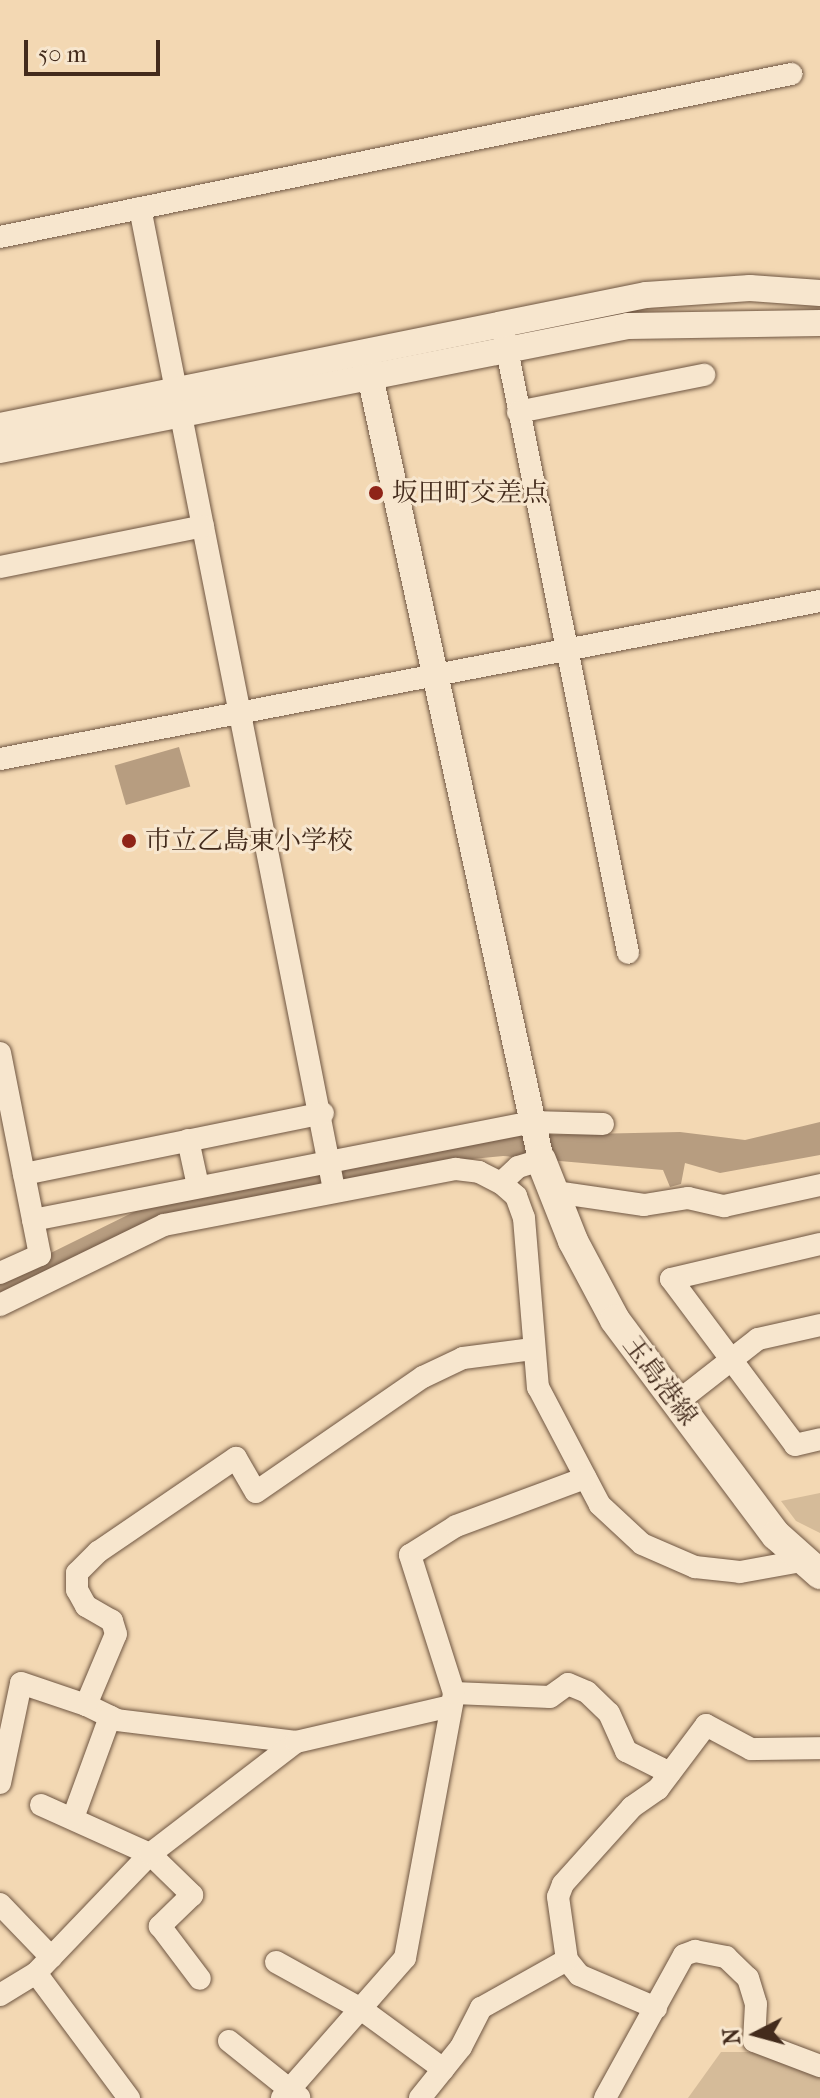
<!DOCTYPE html>
<html>
<head>
<meta charset="utf-8">
<style>
  body { margin:0 }
  #map { position:relative; width:820px; height:2098px; overflow:hidden; background:#f3d8b3; font-family:"IM FELL French Canon","Noto Serif JP",serif }
  div>[style] { position:absolute }
  .green>* { inset:0; background:#d5bb99 }
  .water>* { inset:0; background:#b79d80; transform-origin:0 0 }
  .roads { filter:drop-shadow(0 0 2px #6f5642) drop-shadow(0 0 2px #6f5642) }
  .minor>* { height:22px; margin:-11px; padding:0 11px; transform-origin:11px; border-radius:11px; background:#f7e6ce }
  .tertiary>* { height:26px; margin:-13px; padding:0 13px; transform-origin:13px; border-radius:13px; background:#f7e6ce }
  .secondary>* { height:30px; margin:-15px; padding:0 15px; transform-origin:15px; border-radius:15px; background:#f7e6ce }
  .dots>* { width:22px; height:22px; translate:-50% -50%; box-sizing:border-box; border:4px solid #f7e6ce; border-radius:50% }
  span { translate:-50% -50%; white-space:nowrap; text-align:center; line-height:1.15; -webkit-text-stroke:6px #f7e6ce; paint-order:stroke }
  .poi-label { font-size:26px; color:#432b1c }
  .left { translate:0 -50%; text-align:left }
  .street-label { font-size:26px; color:#432b1c }
  .north { position:absolute; left:716px; top:1994px; width:80px; height:80px; -webkit-text-stroke:6px #f7e6ce; paint-order:stroke; rotate:264deg; font-size:22px; font-weight:700; line-height:32px; text-align:center; color:#432b1c }
  .north::after { content:''; display:block; margin:auto; width:28px; height:36px; background:#432b1c; clip-path:polygon(50% 0,100% 100%,50% 72%,0 100%) }
  .scale { position:absolute; left:24px; top:40px; width:136px; height:36px; box-sizing:border-box; border:4px solid #432b1c; border-top:0; padding-left:10px; font-size:24px; line-height:28px; white-space:nowrap; color:#432b1c; -webkit-text-stroke:6px #f7e6ce; paint-order:stroke }
</style>
</head>
<body>
<div id="map">
  <div class="green">
    <div style="clip-path:polygon(820px 1493px,820px 1533px,796px 1521px,781px 1501px)"></div>
    <div style="clip-path:polygon(721px 2052px,761px 2052px,820px 2073px,820px 2098px,688px 2098px)"></div>
  </div>
  <div class="water">
    <div style="left:179px;top:747px;width:41px;height:67px;rotate:74deg"></div>
    <div style="clip-path:polygon(820px 1122px,820px 1155px,720px 1173px,685px 1163px,681px 1184px,670px 1187px,663px 1170px,503px 1156px,431px 1163px,200px 1210px,0 1299px,0 1278px,146px 1206px,500px 1136px,680px 1132px,745px 1140px)"></div>
  </div>
  <div class="roads">
    <div class="minor">
      <div style="left:140px;top:208px;width:1001px;rotate:78.82deg"></div>
      <div style="left:0;top:237px;width:808px;rotate:-11.64deg"></div>
      <div style="left:504px;top:335px;width:630px;rotate:78.65deg"></div>
      <div style="left:518px;top:412px;width:190px;rotate:-11.3deg"></div>
      <div style="left:0;top:567px;width:207px;rotate:-11.4deg"></div>
      <div style="left:0;top:759px;width:835px;rotate:-10.91deg"></div>
      <div style="left:0;top:1053px;width:206px;rotate:78.8deg"></div>
      <div style="left:40px;top:1255px;width:44px;rotate:155.8deg"></div>
      <div style="left:188px;top:1140px;width:47px;rotate:77.7deg"></div>
      <div style="left:541px;top:1160px;width:24px;rotate:163deg"></div>
      <div style="left:518px;top:1167px;width:23px;rotate:137deg"></div>
      <div style="left:501px;top:1183px;width:20px;rotate:41deg"></div>
      <div style="left:516px;top:1196px;width:23px;rotate:70deg"></div>
      <div style="left:524px;top:1218px;width:170px;rotate:85.3deg"></div>
      <div style="left:538px;top:1387px;width:133px;rotate:62.3deg"></div>
      <div style="left:600px;top:1505px;width:57px;rotate:42.9deg"></div>
      <div style="left:642px;top:1544px;width:58px;rotate:23.5deg"></div>
      <div style="left:695px;top:1567px;width:45px;rotate:6.3deg"></div>
      <div style="left:740px;top:1572px;width:67px;rotate:-10.3deg"></div>
      <div style="left:24px;top:1174px;width:305px;rotate:-11.5deg"></div>
      <div style="left:555px;top:1192px;width:90px;rotate:8.3deg"></div>
      <div style="left:644px;top:1205px;width:45px;rotate:-9deg"></div>
      <div style="left:688px;top:1198px;width:37px;rotate:13deg"></div>
      <div style="left:724px;top:1206px;width:98px;rotate:-12.3deg"></div>
      <div style="left:33px;top:1220px;width:510px;rotate:-11.09deg"></div>
      <div style="left:533px;top:1122px;width:70px;rotate:1.6deg"></div>
      <div style="left:820px;top:1244px;width:153px;rotate:166.8deg"></div>
      <div style="left:671px;top:1279px;width:207px;rotate:53.2deg"></div>
      <div style="left:795px;top:1445px;width:26px;rotate:-13deg"></div>
      <div style="left:0;top:1305px;width:182px;rotate:-26deg"></div>
      <div style="left:164px;top:1225px;width:297px;rotate:-10.9deg"></div>
      <div style="left:456px;top:1169px;width:23px;rotate:7deg"></div>
      <div style="left:479px;top:1172px;width:25px;rotate:27deg"></div>
      <div style="left:676px;top:1403px;width:104px;rotate:-38deg"></div>
      <div style="left:758px;top:1339px;width:64px;rotate:-12.7deg"></div>
      <div style="left:454px;top:1693px;width:96px;rotate:2.4deg"></div>
      <div style="left:550px;top:1697px;width:22px;rotate:-36deg"></div>
      <div style="left:568px;top:1684px;width:21px;rotate:23deg"></div>
      <div style="left:587px;top:1692px;width:30px;rotate:44deg"></div>
      <div style="left:609px;top:1713px;width:42px;rotate:65.9deg"></div>
      <div style="left:626px;top:1751px;width:49px;rotate:26.6deg"></div>
      <div style="left:296px;top:1742px;width:180px;rotate:-173deg"></div>
      <div style="left:117px;top:1720px;width:34px;rotate:-154deg"></div>
      <div style="left:86px;top:1705px;width:77px;rotate:-67.1deg"></div>
      <div style="left:116px;top:1634px;width:14px;rotate:-107deg"></div>
      <div style="left:112px;top:1621px;width:30px;rotate:-150deg"></div>
      <div style="left:86px;top:1606px;width:18px;rotate:-119deg"></div>
      <div style="left:77px;top:1590px;width:17px;rotate:-90deg"></div>
      <div style="left:77px;top:1573px;width:30px;rotate:-45deg"></div>
      <div style="left:98px;top:1552px;width:167px;rotate:-34.3deg"></div>
      <div style="left:236px;top:1458px;width:39px;rotate:60deg"></div>
      <div style="left:256px;top:1492px;width:203px;rotate:-34.6deg"></div>
      <div style="left:423px;top:1377px;width:44px;rotate:-25.4deg"></div>
      <div style="left:463px;top:1358px;width:70px;rotate:-7.4deg"></div>
      <div style="left:0;top:1783px;width:102px;rotate:-78.1deg"></div>
      <div style="left:21px;top:1683px;width:69px;rotate:18.7deg"></div>
      <div style="left:41px;top:1805px;width:120px;rotate:24.2deg"></div>
      <div style="left:150px;top:1854px;width:59px;rotate:44.3deg"></div>
      <div style="left:192px;top:1895px;width:45px;rotate:135.9deg"></div>
      <div style="left:160px;top:1926px;width:66px;rotate:53deg"></div>
      <div style="left:73px;top:1818px;width:108px;rotate:-69.9deg"></div>
      <div style="left:0;top:1904px;width:74px;rotate:46.1deg"></div>
      <div style="left:567px;top:1960px;width:19px;rotate:51deg"></div>
      <div style="left:579px;top:1975px;width:84px;rotate:23.2deg"></div>
      <div style="left:276px;top:1962px;width:97px;rotate:28.9deg"></div>
      <div style="left:361px;top:2009px;width:102px;rotate:36.2deg"></div>
      <div style="left:36px;top:1973px;width:156px;rotate:53.4deg"></div>
      <div style="left:0;top:1995px;width:42px;rotate:-31.4deg"></div>
      <div style="left:36px;top:1973px;width:165px;rotate:-46.2deg"></div>
      <div style="left:150px;top:1854px;width:184px;rotate:-37.5deg"></div>
      <div style="left:296px;top:1742px;width:159px;rotate:-13.1deg"></div>
      <div style="left:229px;top:2041px;width:90px;rotate:38.7deg"></div>
      <div style="left:282px;top:2098px;width:186px;rotate:-48.7deg"></div>
      <div style="left:405px;top:1958px;width:269px;rotate:-79.5deg"></div>
      <div style="left:454px;top:1693px;width:145px;rotate:-107.7deg"></div>
      <div style="left:410px;top:1555px;width:54px;rotate:-32.2deg"></div>
      <div style="left:456px;top:1526px;width:138px;rotate:-20.4deg"></div>
      <div style="left:420px;top:2098px;width:65px;rotate:-51.2deg"></div>
      <div style="left:461px;top:2047px;width:44px;rotate:-62.9deg"></div>
      <div style="left:481px;top:2008px;width:98px;rotate:-29.2deg"></div>
      <div style="left:567px;top:1960px;width:64px;rotate:-98.1deg"></div>
      <div style="left:558px;top:1897px;width:14px;rotate:-69deg"></div>
      <div style="left:563px;top:1884px;width:103px;rotate:-48.1deg"></div>
      <div style="left:632px;top:1807px;width:32px;rotate:-35deg"></div>
      <div style="left:658px;top:1789px;width:80px;rotate:-53.1deg"></div>
      <div style="left:706px;top:1725px;width:51px;rotate:28.1deg"></div>
      <div style="left:751px;top:1749px;width:69px;rotate:-0.8deg"></div>
      <div style="left:605px;top:2098px;width:163px;rotate:-61.1deg"></div>
      <div style="left:684px;top:1955px;width:12px;rotate:-20deg"></div>
      <div style="left:695px;top:1951px;width:32px;rotate:11deg"></div>
      <div style="left:726px;top:1957px;width:30px;rotate:44deg"></div>
      <div style="left:748px;top:1978px;width:27px;rotate:73deg"></div>
      <div style="left:756px;top:2004px;width:37px;rotate:93deg"></div>
      <div style="left:754px;top:2041px;width:71px;rotate:20.7deg"></div>
    </div>
    <div class="tertiary">
      <div style="left:367px;top:362px;width:817px;rotate:77.7deg"></div>
      <div style="left:0;top:426px;width:659px;rotate:-11.46deg"></div>
      <div style="left:646px;top:295px;width:104px;rotate:-3.9deg"></div>
      <div style="left:750px;top:288px;width:70px;rotate:4.1deg"></div>
      <div style="left:0;top:450px;width:640px;rotate:-11.17deg"></div>
      <div style="left:628px;top:326px;width:192px;rotate:-0.9deg"></div>
    </div>
    <div class="secondary">
      <div style="left:541px;top:1160px;width:87px;rotate:68.4deg"></div>
      <div style="left:573px;top:1241px;width:89px;rotate:62deg"></div>
      <div style="left:615px;top:1320px;width:269px;rotate:53.2deg"></div>
      <div style="left:776px;top:1535px;width:59px;rotate:41.6deg"></div>
    </div>
  </div>
  <div class="dots">
    <div style="left:376px;top:493px;background:#8f2418"></div>
    <div style="left:129px;top:841px;background:#8f2418"></div>
  </div>
  <div class="poi-label">
    <span class="left" style="left:392px;top:493px">坂田町交差点</span>
    <span class="left" style="left:145px;top:841px">市立乙島東小学校</span>
  </div>
  <div class="street-label">
    <span style="left:660px;top:1381px;rotate:53deg">玉島港線</span>
  </div>
  <div class="north">N</div>
  <div class="scale">50 m</div>
</div>
</body>
</html>
